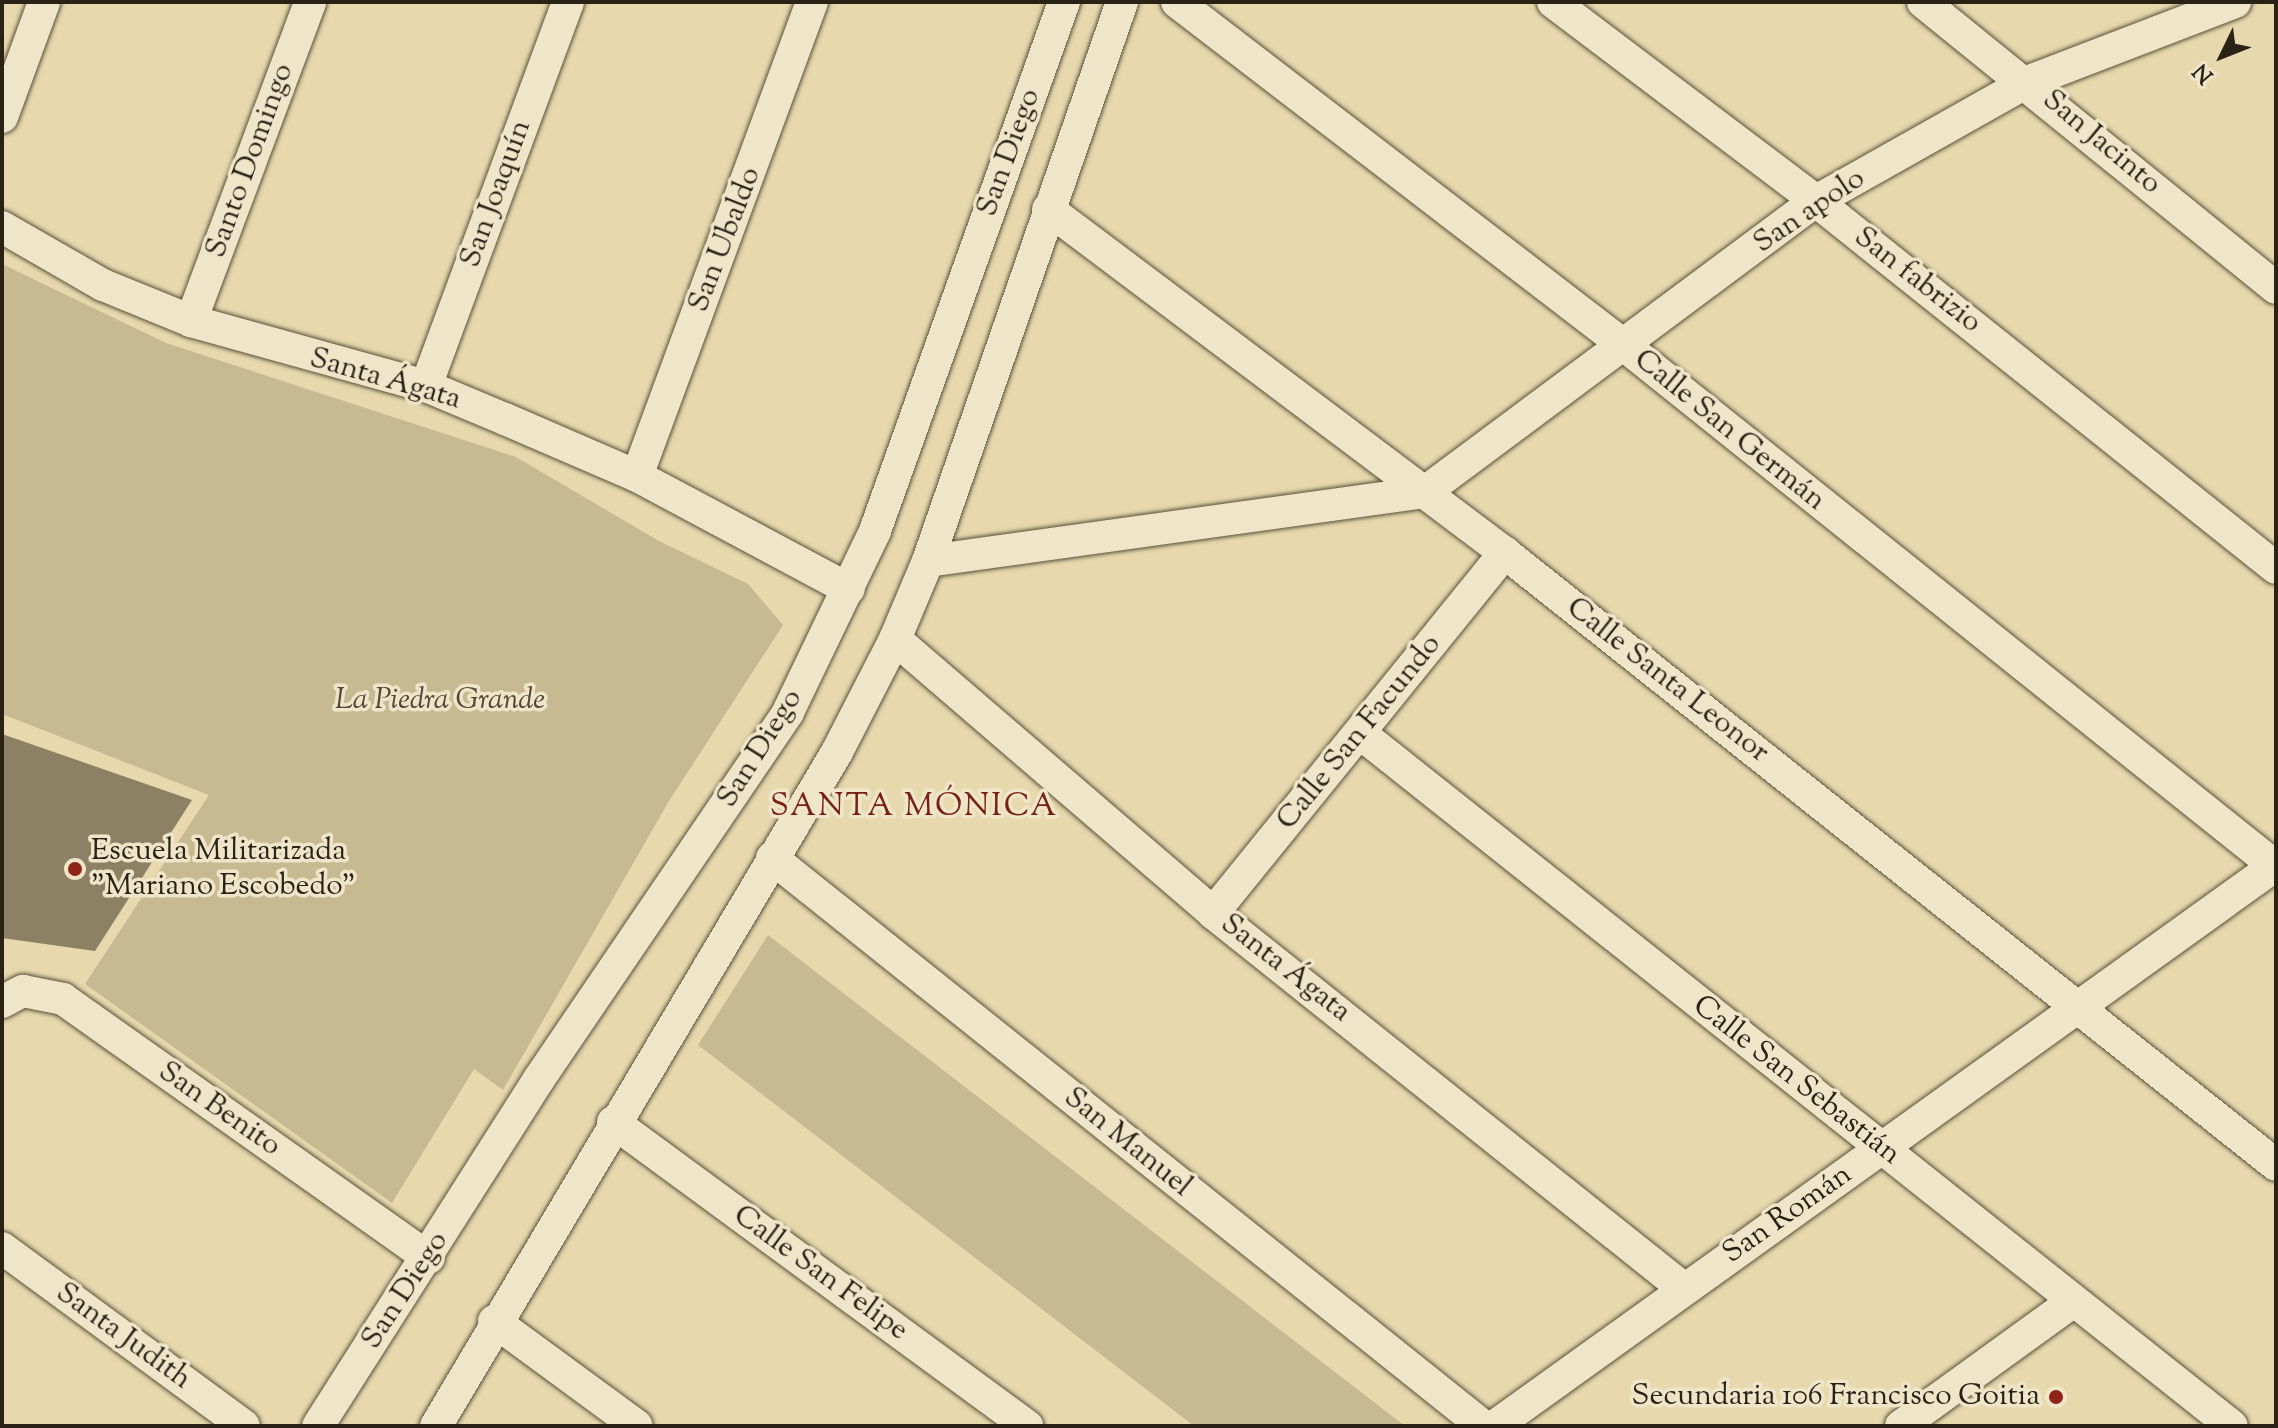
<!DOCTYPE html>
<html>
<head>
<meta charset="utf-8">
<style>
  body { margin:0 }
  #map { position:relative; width:2278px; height:1428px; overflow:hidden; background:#e7d9ad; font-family:"Sorts Mill Goudy",serif }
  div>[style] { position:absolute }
  .green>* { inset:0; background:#c7ba93 }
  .building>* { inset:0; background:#8d8165 }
  .roads { filter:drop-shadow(0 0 2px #5a503c) drop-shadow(0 0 2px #5a503c) }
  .minor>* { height:32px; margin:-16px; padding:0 16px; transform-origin:16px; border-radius:16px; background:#efe6ca }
  .dots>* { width:22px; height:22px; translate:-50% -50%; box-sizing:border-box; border:4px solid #efe6ca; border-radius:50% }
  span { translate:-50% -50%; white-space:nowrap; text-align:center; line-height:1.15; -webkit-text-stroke:7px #efe6ca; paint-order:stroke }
  .street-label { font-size:30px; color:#2b2216 }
  .park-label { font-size:30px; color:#524835; font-style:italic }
  .poi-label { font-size:30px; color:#2b2216 }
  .left { translate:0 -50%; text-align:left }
  .right { translate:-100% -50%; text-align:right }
  .neighbourhood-label { font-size:32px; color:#7a1f14; letter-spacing:2px }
  .frame { position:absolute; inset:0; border:4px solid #2b2216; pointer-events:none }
  .north { position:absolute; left:2182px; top:16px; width:80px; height:80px; -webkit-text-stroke:6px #efe6ca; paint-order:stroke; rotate:227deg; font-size:22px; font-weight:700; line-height:32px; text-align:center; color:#2b2216 }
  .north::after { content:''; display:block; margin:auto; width:28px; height:36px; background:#2b2216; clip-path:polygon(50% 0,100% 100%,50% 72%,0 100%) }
</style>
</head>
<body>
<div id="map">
  <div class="green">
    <div style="clip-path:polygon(2px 264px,166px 343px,516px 457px,659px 541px,748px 584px,783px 625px,669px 801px,503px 1090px,474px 1069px,392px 1203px,85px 984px,209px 795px,2px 714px)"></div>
    <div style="clip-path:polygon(768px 935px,1405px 1426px,1194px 1426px,698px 1045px)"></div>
  </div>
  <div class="building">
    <div style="clip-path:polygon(2px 734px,192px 800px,95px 951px,2px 938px)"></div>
  </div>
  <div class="roads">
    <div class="minor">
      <div style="left:1177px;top:2px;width:565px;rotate:37.52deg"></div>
      <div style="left:1625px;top:346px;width:834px;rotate:38.67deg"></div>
      <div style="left:1553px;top:2px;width:330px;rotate:37.1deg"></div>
      <div style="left:1816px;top:201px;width:588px;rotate:38.58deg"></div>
      <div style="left:1923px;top:2px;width:454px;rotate:39deg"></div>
      <div style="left:2px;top:117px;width:122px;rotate:-69.9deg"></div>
      <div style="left:1048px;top:209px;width:572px;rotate:36.97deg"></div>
      <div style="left:1505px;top:553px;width:984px;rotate:38.44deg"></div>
      <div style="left:2px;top:227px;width:116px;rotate:29.9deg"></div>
      <div style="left:103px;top:285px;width:95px;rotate:22.2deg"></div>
      <div style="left:191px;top:321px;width:244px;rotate:15.5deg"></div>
      <div style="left:426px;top:386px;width:86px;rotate:22.7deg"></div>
      <div style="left:505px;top:419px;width:144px;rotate:23.4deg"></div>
      <div style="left:637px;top:476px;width:240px;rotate:28.1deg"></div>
      <div style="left:191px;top:321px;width:340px;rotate:-69.5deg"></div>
      <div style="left:426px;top:386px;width:409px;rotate:-69.7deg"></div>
      <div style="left:637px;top:476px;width:505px;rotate:-69.74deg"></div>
      <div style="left:928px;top:561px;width:502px;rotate:-7.9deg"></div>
      <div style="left:1425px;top:492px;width:487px;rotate:-36.7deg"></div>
      <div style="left:1816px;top:201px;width:242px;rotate:-29.4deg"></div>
      <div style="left:2027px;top:82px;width:223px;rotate:-21deg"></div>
      <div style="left:895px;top:639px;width:420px;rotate:40.7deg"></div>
      <div style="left:1213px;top:913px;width:601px;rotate:38.59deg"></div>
      <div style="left:1361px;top:734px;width:1112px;rotate:38.47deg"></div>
      <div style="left:772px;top:858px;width:910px;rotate:38.62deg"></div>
      <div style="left:1213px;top:913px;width:464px;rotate:-51deg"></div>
      <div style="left:2px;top:1002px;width:24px;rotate:-28deg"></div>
      <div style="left:23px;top:991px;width:41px;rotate:11.3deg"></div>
      <div style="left:63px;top:999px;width:448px;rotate:35.3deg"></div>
      <div style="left:613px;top:1122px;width:514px;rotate:36.29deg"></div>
      <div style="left:2px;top:1248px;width:300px;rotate:36.3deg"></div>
      <div style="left:494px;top:1321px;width:177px;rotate:36.3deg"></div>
      <div style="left:318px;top:1426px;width:411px;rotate:-57.5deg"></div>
      <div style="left:539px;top:1079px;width:443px;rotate:-55.8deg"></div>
      <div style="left:788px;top:712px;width:201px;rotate:-64.3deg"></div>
      <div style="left:875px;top:531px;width:562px;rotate:-70.34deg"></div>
      <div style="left:436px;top:1426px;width:784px;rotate:-59.25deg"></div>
      <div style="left:837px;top:752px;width:127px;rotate:-62.8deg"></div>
      <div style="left:895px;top:639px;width:85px;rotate:-67.1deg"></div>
      <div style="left:928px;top:561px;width:592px;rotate:-70.86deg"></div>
      <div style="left:1495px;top:1426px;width:962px;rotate:-35.69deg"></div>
      <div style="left:1901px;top:1426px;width:211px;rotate:-35.9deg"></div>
    </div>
  </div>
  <div class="dots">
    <div style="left:75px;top:869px;background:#8f2418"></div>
    <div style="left:2056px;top:1397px;background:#8f2418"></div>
  </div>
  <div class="street-label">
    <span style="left:2101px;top:143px;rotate:40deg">San Jacinto</span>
    <span style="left:1010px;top:153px;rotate:-70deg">San Diego</span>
    <span style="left:251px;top:161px;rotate:-70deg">Santo Domingo</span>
    <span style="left:497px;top:194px;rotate:-70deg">San Joaquín</span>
    <span style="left:1810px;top:212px;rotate:-34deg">San apolo</span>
    <span style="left:726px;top:240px;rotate:-69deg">San Ubaldo</span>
    <span style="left:1917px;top:281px;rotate:38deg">San fabrizio</span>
    <span style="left:385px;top:380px;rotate:16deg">Santa Ágata</span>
    <span style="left:1729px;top:431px;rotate:39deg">Calle San Germán</span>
    <span style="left:1667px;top:681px;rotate:38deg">Calle Santa Leonor</span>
    <span style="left:1360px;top:733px;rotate:-51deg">Calle San Facundo</span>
    <span style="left:761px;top:749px;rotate:-58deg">San Diego</span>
    <span style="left:1285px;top:969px;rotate:38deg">Santa Ágata</span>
    <span style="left:1796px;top:1081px;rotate:38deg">Calle San Sebastián</span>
    <span style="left:219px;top:1110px;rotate:35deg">San Benito</span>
    <span style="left:1127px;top:1143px;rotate:39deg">San Manuel</span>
    <span style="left:1788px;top:1215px;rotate:-35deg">San Román</span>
    <span style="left:820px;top:1274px;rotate:36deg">Calle San Felipe</span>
    <span style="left:406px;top:1291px;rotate:-57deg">San Diego</span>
    <span style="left:123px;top:1337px;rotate:36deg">Santa Judith</span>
  </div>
  <div class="park-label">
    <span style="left:440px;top:701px">La Piedra Grande</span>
  </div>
  <div class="poi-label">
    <span class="left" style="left:91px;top:869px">Escuela Militarizada<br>"Mariano Escobedo"</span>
    <span class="right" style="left:2040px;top:1397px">Secundaria 106 Francisco Goitia</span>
  </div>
  <div class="neighbourhood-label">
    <span style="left:914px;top:807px">SANTA MÓNICA</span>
  </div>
  <div class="frame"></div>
  <div class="north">N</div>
</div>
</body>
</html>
